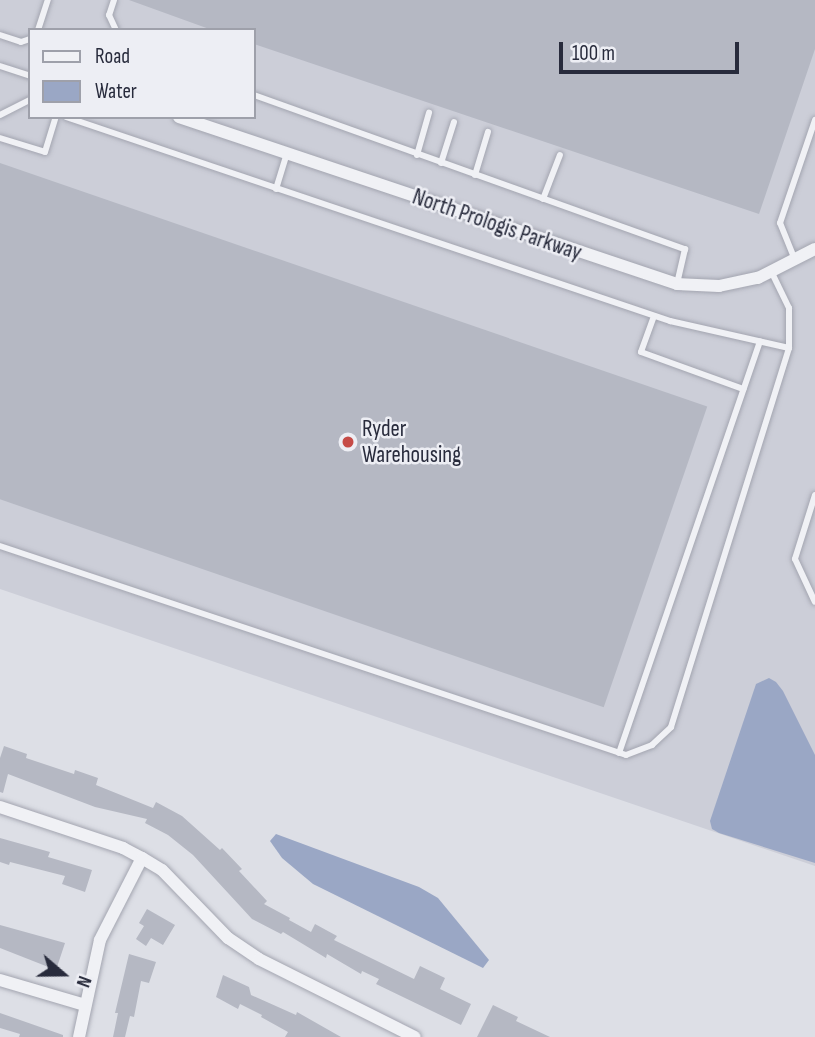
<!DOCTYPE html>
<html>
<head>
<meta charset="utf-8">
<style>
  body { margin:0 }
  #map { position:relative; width:815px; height:1037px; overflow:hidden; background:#dddfe6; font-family:"Sofia Sans Condensed",sans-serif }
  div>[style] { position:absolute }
  .built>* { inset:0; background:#ccced8 }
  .water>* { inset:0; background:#9aa7c5 }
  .building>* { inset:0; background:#b5b8c3; transform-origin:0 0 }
  .roads { filter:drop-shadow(0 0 2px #a3a5b0) drop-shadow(0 0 2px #a3a5b0) }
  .service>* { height:6px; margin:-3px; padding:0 3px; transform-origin:3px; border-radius:3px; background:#f0f1f5 }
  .minor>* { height:12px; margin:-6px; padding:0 6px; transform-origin:6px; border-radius:6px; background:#f0f1f5 }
  .dots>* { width:19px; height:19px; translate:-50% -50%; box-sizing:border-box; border:4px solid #edeef4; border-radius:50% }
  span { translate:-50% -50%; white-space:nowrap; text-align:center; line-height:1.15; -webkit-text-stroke:5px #edeef4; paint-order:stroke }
  .street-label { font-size:23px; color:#282b3c }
  .poi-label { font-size:23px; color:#282b3c }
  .left { translate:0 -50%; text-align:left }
  .legend { position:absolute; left:28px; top:28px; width:228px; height:91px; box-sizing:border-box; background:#edeef4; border:2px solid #9ea0aa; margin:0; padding:9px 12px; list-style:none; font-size:21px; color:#282b3c }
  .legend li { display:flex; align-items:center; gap:14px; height:35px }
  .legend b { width:35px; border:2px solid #9ea0aa }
  .north { position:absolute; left:28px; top:939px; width:70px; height:70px; -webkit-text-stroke:5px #edeef4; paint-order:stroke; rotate:110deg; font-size:19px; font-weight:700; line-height:28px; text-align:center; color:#282b3c }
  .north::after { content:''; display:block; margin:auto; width:24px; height:32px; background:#282b3c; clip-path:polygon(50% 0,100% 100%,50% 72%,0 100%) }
  .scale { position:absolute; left:559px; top:42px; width:180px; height:32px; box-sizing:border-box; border:4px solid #282b3c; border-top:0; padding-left:9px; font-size:21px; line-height:24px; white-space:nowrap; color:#282b3c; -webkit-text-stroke:5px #edeef4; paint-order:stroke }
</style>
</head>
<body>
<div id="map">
  <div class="built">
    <div style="clip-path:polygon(evenodd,0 0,815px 0,815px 866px,0 589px,0 0,30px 30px,254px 30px,254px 117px,30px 117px,30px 30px)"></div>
  </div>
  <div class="water">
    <div style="clip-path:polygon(769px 678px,776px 682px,783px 691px,815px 755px,815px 863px,719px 833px,712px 829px,710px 821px,756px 684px)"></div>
    <div style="clip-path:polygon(276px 834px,419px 887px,438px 898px,489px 960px,483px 968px,313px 884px,282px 858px,270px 841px)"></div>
  </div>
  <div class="building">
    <div style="clip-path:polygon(129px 0,815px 0,815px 49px,759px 214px,254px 44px,254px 30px,212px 30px)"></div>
    <div style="left:0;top:163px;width:748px;height:318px;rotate:19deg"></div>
    <div style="clip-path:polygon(4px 746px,27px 754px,26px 758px,74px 774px,75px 770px,98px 778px,96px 785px,153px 808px,156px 802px,182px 816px,220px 850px,222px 848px,242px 869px,239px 871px,267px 901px,264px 904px,290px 918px,289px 920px,311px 932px,315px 924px,337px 936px,334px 940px,414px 979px,420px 966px,445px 978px,440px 989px,471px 1004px,461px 1025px,376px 984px,379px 979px,362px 971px,361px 974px,327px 954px,326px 958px,283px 932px,281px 934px,252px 919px,193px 855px,168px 835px,145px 823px,147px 819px,95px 807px,8px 774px,3px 793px,0 792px,0 758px)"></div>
    <div style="clip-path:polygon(0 838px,50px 852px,48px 857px,92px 870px,85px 892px,62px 884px,65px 876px,10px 862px,9px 865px,0 862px)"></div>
    <div style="clip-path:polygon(147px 909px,175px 925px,163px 945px,151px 938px,146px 946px,136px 939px,144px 926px,139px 923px)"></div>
    <div style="clip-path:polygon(0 925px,65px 943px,56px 970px,0 948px)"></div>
    <div style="clip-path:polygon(129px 954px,156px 962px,149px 983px,141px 981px,134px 1017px,130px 1016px,125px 1037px,113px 1037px,118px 1013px,115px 1013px)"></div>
    <div style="clip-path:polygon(223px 975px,249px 987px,251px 995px,296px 1015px,297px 1012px,341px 1037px,285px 1037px,288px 1032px,261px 1017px,262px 1015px,240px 1004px,238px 1009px,216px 997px)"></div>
    <div style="clip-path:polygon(493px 1005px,518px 1017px,516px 1021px,550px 1037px,477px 1037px)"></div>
    <div style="clip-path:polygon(0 1013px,63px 1035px,63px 1037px,19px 1037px,20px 1034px,0 1028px)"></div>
  </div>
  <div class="roads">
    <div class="service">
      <div style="left:114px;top:0;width:16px;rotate:108deg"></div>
      <div style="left:109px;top:15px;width:17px;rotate:65deg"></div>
      <div style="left:38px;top:30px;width:32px;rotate:-72deg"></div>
      <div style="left:0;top:35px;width:22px;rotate:18deg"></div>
      <div style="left:21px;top:42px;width:9px;rotate:-18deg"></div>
      <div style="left:0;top:66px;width:32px;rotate:18deg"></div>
      <div style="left:254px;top:95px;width:458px;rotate:19.7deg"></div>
      <div style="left:685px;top:249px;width:36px;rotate:103deg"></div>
      <div style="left:0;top:115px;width:34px;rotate:-27deg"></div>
      <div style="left:66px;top:117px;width:638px;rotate:18.66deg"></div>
      <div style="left:670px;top:321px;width:122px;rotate:12.8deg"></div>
      <div style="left:0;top:138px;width:47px;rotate:17.3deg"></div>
      <div style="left:45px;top:152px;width:37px;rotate:-73deg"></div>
      <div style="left:417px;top:155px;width:44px;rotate:-74.1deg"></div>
      <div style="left:441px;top:163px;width:43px;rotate:-72.4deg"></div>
      <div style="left:475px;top:175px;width:45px;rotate:-73.2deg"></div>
      <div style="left:276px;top:189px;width:37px;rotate:-73deg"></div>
      <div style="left:543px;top:199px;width:47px;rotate:-68.9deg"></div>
      <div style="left:795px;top:260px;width:40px;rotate:-112deg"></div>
      <div style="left:780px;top:223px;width:109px;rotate:-71.2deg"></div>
      <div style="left:654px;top:316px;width:38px;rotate:110deg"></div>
      <div style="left:641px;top:352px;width:109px;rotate:19.9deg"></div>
      <div style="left:815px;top:495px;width:67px;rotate:107.4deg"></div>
      <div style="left:795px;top:559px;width:47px;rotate:65.1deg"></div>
      <div style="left:0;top:546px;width:660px;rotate:18.46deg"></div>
      <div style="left:626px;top:755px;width:28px;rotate:-21deg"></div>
      <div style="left:652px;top:745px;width:26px;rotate:-43deg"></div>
      <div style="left:671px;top:727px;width:397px;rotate:-72.7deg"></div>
      <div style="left:789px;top:348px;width:40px;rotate:-90deg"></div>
      <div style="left:789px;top:308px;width:41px;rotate:-115.9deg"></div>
      <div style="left:619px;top:753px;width:435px;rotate:-71.1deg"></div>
    </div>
    <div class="minor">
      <div style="left:179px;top:117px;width:525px;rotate:18.54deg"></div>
      <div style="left:677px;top:284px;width:42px;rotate:2.7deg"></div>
      <div style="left:719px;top:286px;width:40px;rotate:-12deg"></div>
      <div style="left:758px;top:278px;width:64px;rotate:-27deg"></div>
      <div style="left:0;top:807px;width:130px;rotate:18.4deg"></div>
      <div style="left:123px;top:848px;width:21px;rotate:28deg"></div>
      <div style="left:142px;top:858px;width:23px;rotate:31deg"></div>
      <div style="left:162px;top:870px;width:95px;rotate:45.9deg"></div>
      <div style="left:228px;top:938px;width:37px;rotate:34deg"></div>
      <div style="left:259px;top:959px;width:174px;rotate:26.6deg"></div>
      <div style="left:0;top:980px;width:89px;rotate:16.4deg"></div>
      <div style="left:79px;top:1037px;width:99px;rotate:-77.8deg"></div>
      <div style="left:100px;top:940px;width:92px;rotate:-62.9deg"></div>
    </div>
  </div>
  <div class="dots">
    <div style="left:348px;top:442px;background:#c64b47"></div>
  </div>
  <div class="street-label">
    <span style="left:497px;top:225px;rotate:19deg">North Prologis Parkway</span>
  </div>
  <div class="poi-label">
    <span class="left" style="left:362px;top:442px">Ryder<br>Warehousing</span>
  </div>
  <ul class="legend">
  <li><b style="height:9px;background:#f0f1f5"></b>Road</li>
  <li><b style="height:19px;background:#9aa7c5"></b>Water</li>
  </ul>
  <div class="north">N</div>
  <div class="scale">100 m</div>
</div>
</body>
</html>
